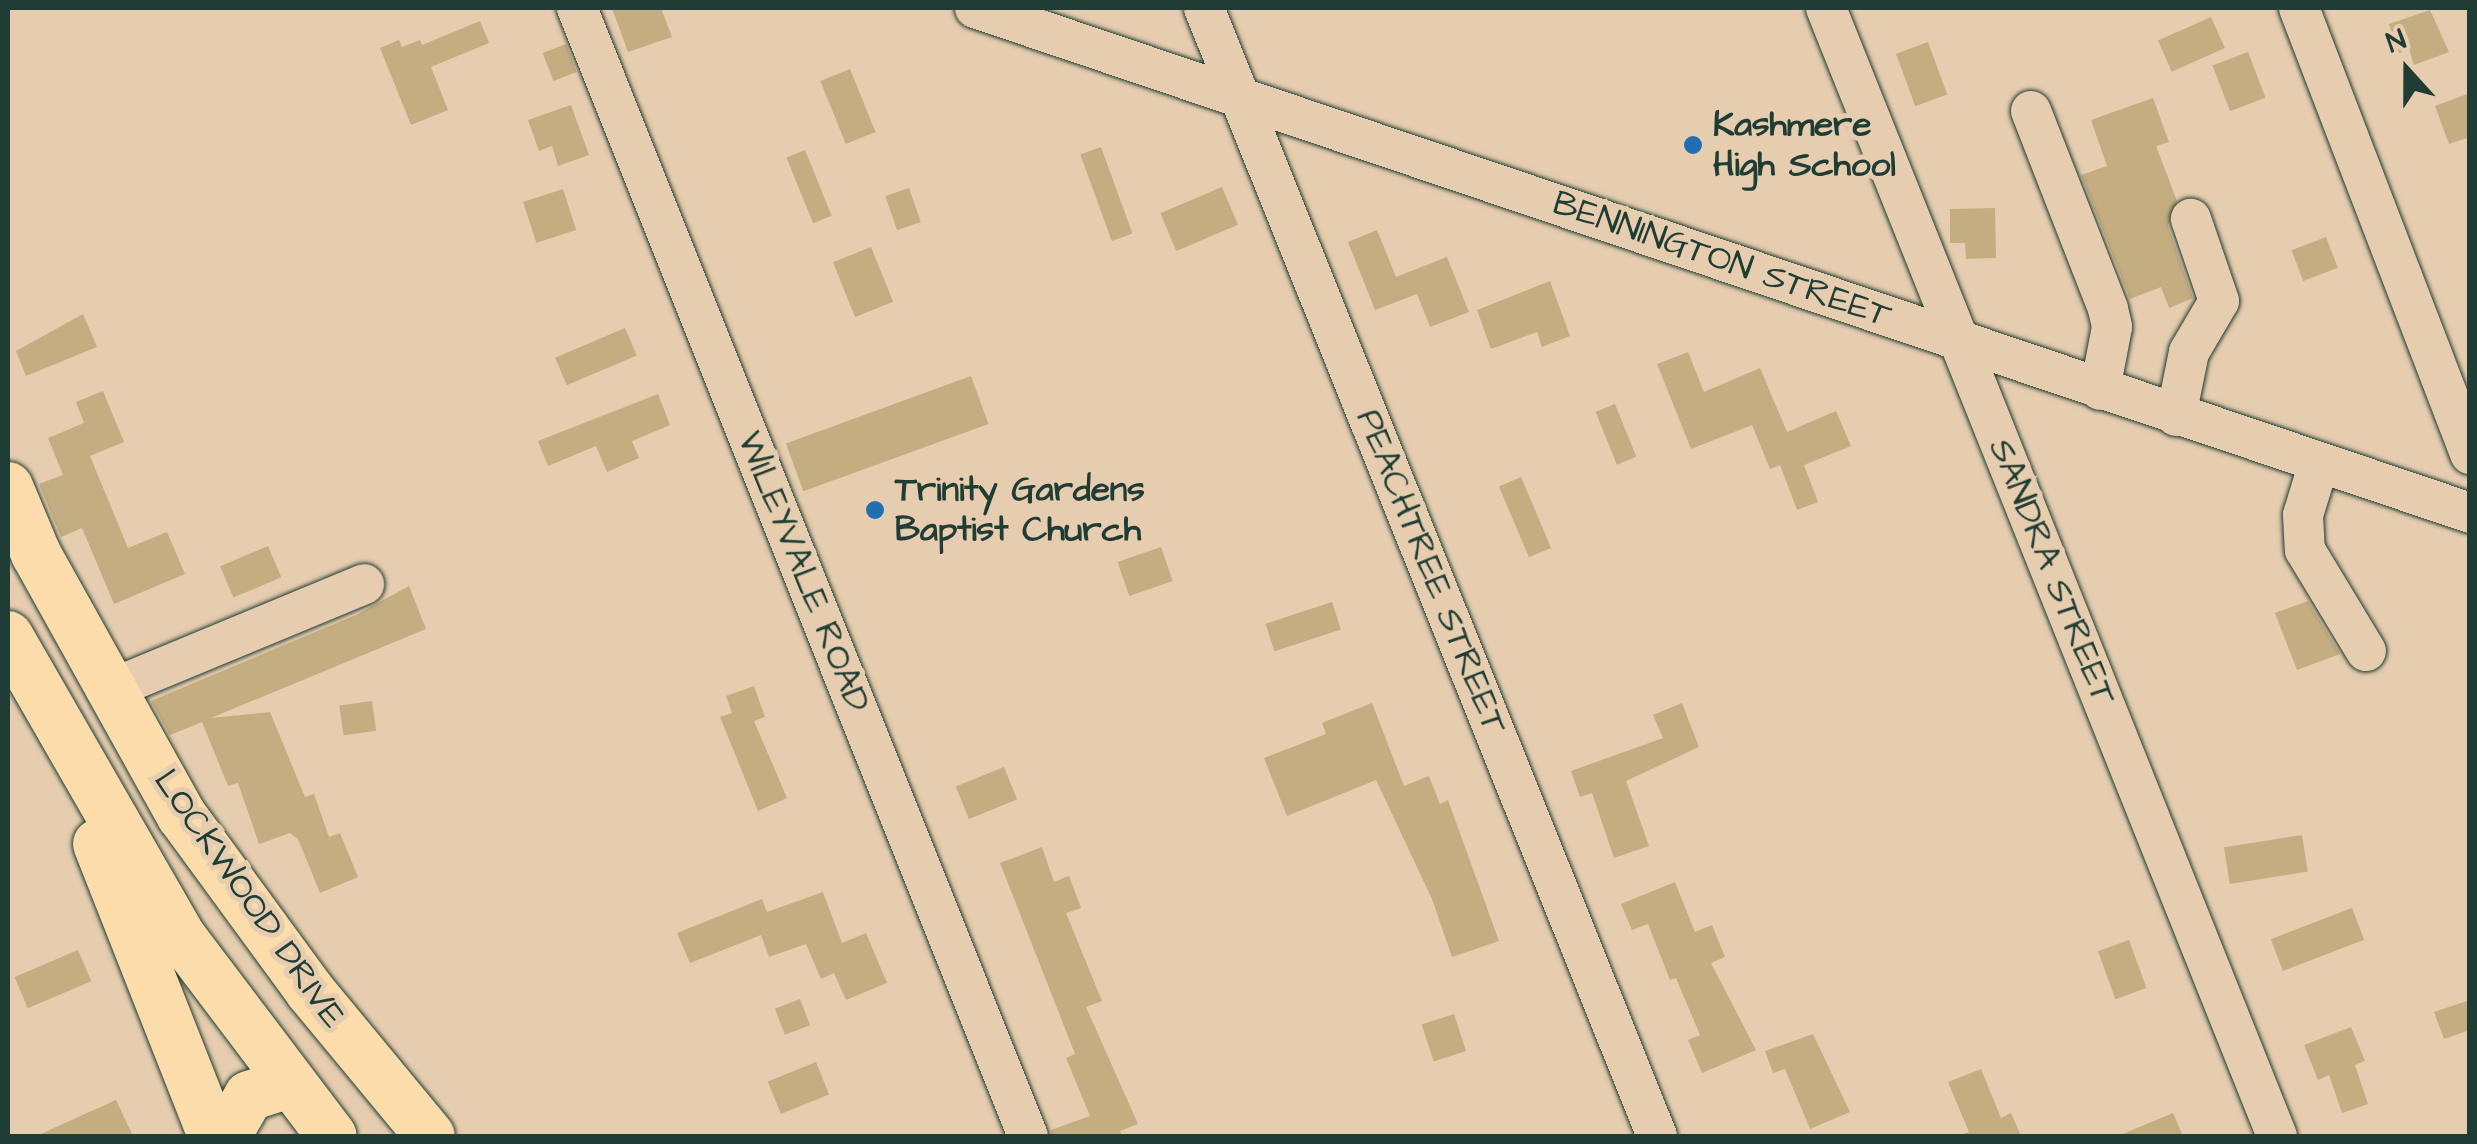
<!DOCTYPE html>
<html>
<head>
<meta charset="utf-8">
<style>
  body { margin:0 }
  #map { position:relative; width:2477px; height:1144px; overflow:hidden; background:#e7cdaf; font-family:"Architects Daughter",sans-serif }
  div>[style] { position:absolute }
  .building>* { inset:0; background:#c4ad81; transform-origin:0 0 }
  .roads { filter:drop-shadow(0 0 2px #1f3d34) drop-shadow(0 0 2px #1f3d34) }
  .minor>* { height:40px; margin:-20px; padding:0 20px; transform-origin:20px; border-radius:20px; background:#e7cdaf }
  .major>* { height:50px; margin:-25px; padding:0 25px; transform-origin:25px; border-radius:25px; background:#fddcac }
  .dots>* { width:28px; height:28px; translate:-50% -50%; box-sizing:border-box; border:5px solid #e7cdaf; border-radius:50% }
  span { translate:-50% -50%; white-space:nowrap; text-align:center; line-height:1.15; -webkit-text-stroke:10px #e7cdaf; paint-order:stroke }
  .poi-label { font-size:35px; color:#1f3d34; font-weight:700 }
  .left { translate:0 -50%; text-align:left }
  .street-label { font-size:35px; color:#1f3d34 }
  .frame { position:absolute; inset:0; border:10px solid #1f3d34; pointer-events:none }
  .north { position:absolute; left:2357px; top:20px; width:100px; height:100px; -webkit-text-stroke:8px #e7cdaf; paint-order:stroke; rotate:339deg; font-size:28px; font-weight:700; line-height:40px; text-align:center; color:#1f3d34 }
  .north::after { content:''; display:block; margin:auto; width:35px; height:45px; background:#1f3d34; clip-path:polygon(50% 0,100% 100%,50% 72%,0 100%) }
</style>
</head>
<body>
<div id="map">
  <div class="building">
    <div style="clip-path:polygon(612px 8px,661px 8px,672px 37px,628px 52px)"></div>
    <div style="clip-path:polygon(2430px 10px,2449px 52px,2414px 65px,2409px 50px,2399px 53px,2389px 24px)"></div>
    <div style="left:2211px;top:17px;width:34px;height:58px;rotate:66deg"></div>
    <div style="clip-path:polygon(480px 21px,489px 43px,431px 67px,448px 110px,411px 125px,380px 48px,399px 40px,402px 47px,420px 40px,422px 45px)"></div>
    <div style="left:1928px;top:42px;width:56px;height:34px;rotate:70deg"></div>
    <div style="left:566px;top:44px;width:30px;height:25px;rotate:69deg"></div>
    <div style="left:2248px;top:52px;width:49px;height:38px;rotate:69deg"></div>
    <div style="left:850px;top:69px;width:68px;height:32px;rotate:68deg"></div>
    <div style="clip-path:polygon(2470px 93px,2470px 137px,2449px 144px,2435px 106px)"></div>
    <div style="clip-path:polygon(2153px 98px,2169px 142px,2156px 146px,2177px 201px,2168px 226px,2193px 298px,2169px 308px,2161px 287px,2130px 299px,2081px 175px,2107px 166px,2091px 120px)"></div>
    <div style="clip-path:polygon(571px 105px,589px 155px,558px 166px,552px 146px,539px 151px,528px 120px)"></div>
    <div style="left:1101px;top:147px;width:92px;height:22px;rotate:70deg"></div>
    <div style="left:805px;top:150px;width:71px;height:20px;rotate:68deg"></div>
    <div style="left:1222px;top:187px;width:41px;height:67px;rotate:67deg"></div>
    <div style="left:909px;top:188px;width:36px;height:25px;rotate:71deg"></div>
    <div style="left:563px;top:189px;width:43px;height:42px;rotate:72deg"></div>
    <div style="clip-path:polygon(1995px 208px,1996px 258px,1966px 259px,1965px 243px,1950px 243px,1950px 209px)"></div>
    <div style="clip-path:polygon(1377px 230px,1396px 277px,1447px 257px,1469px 312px,1430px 327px,1417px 294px,1375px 310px,1348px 242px)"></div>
    <div style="left:2326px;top:237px;width:33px;height:37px;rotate:69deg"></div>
    <div style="left:871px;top:247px;width:59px;height:41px;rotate:68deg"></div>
    <div style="clip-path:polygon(1550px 281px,1570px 336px,1542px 347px,1537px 332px,1491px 349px,1477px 310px)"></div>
    <div style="clip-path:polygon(83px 314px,97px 347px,26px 376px,16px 351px)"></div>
    <div style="left:625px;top:328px;width:30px;height:76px;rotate:67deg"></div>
    <div style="clip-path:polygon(1688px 352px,1704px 392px,1760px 368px,1787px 432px,1836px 411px,1851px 446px,1804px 465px,1818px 502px,1797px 510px,1780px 465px,1770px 469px,1752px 425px,1691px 449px,1657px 364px)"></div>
    <div style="left:971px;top:376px;width:51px;height:197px;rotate:70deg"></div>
    <div style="clip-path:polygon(103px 391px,124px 442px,90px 456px,128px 548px,167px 532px,185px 574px,114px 604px,82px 528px,61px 537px,39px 484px,63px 475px,48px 438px,84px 423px,76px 402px)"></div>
    <div style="clip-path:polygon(658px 394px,670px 425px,632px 441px,639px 458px,607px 472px,596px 446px,548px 466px,538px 441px)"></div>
    <div style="left:1615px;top:404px;width:57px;height:21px;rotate:68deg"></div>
    <div style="left:1521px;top:477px;width:77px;height:24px;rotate:67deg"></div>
    <div style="left:268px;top:546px;width:34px;height:52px;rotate:67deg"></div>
    <div style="left:1161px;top:547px;width:36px;height:46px;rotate:71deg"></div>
    <div style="clip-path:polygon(409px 586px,426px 629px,211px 718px,270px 712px,305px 797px,314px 794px,329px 837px,340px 833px,358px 877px,320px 893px,298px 839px,290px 833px,259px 844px,238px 783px,228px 786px,202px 722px,170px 735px,151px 701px,356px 615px)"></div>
    <div style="clip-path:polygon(2308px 601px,2340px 654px,2297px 670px,2275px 613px)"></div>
    <div style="left:1332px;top:602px;width:29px;height:70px;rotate:72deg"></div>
    <div style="clip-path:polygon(754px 686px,765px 717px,754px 721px,787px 798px,758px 811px,720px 717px,732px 713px,726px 696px)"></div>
    <div style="left:372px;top:701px;width:30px;height:33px;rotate:82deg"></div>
    <div style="clip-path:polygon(1372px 703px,1404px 786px,1429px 776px,1440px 804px,1448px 800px,1499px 941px,1452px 957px,1432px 899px,1376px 780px,1287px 816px,1264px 758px,1326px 734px,1322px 723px)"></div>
    <div style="clip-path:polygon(1682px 703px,1699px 747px,1626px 781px,1649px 846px,1614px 858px,1592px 793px,1580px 797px,1571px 771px,1663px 738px,1653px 715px)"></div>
    <div style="left:1004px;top:767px;width:35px;height:52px;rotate:68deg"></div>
    <div style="left:2302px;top:835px;width:37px;height:79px;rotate:81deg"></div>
    <div style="clip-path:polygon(1042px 847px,1054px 882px,1069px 876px,1081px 908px,1066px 913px,1102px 1001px,1086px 1007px,1138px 1124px,1120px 1131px,1122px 1136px,1051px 1136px,1051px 1130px,1090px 1116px,1066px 1058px,1075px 1054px,1000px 863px)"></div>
    <div style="clip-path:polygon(1675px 882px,1695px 932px,1712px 925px,1725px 957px,1711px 963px,1756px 1050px,1702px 1073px,1688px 1040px,1700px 1035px,1676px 978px,1670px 980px,1648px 924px,1632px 930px,1621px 904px)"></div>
    <div style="clip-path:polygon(823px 892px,842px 943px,866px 933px,887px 983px,846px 1000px,834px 973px,821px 979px,806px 944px,769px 957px,761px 935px,690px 963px,677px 933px,762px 899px,767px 912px)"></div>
    <div style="left:2352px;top:908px;width:34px;height:87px;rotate:69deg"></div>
    <div style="left:2129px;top:940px;width:51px;height:33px;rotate:70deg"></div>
    <div style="left:78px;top:950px;width:34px;height:69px;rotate:67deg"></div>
    <div style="left:800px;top:999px;width:28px;height:27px;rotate:69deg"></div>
    <div style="clip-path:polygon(2470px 1000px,2470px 1030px,2444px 1039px,2434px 1012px)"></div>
    <div style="left:1454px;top:1014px;width:39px;height:34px;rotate:72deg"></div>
    <div style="clip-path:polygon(2351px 1027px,2365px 1061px,2355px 1065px,2368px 1104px,2342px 1113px,2329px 1075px,2318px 1080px,2304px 1045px)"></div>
    <div style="clip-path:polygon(1813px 1034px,1850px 1112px,1810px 1129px,1785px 1069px,1773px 1073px,1765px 1051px)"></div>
    <div style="left:816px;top:1062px;width:35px;height:52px;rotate:68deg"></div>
    <div style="clip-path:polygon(1981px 1069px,2001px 1118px,2011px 1113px,2021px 1136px,1958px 1136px,1969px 1132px,1948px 1082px)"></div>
    <div style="clip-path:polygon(116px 1100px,133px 1136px,36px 1136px)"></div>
    <div style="clip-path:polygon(2173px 1113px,2183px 1136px,2118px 1136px)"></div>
  </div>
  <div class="roads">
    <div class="minor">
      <div style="left:577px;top:8px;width:1215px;rotate:68.21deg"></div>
      <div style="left:975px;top:8px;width:1578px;rotate:18.66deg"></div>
      <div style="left:1204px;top:8px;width:1216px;rotate:68.12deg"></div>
      <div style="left:1826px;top:8px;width:1215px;rotate:68.21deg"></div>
      <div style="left:2299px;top:8px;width:478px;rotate:69deg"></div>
      <div style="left:2031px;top:111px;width:212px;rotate:68.7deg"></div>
      <div style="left:2108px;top:309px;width:18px;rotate:77deg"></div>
      <div style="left:2112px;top:327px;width:64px;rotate:100.8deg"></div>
      <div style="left:2176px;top:416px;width:65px;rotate:-78.5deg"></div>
      <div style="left:2189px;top:352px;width:59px;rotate:-59.5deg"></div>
      <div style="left:2219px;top:301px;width:87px;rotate:-108.9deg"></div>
      <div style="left:2319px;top:463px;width:54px;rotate:107.1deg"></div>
      <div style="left:2303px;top:515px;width:35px;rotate:87deg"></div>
      <div style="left:2305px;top:550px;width:118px;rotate:58.9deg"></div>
      <div style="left:111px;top:689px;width:274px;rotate:-22.5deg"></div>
    </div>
    <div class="major">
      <div style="left:8px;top:487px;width:73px;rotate:67.3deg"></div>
      <div style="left:36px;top:554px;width:300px;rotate:60.9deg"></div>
      <div style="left:182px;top:816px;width:217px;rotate:53.8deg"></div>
      <div style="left:310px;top:991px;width:188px;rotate:50.4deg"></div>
      <div style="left:8px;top:636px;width:349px;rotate:60.1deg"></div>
      <div style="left:182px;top:938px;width:248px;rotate:52.9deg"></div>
      <div style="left:98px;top:844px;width:314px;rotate:68.5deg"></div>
      <div style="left:226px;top:1136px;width:46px;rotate:-60.1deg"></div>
      <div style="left:249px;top:1096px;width:40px;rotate:-18deg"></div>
    </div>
  </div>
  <div class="dots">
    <div style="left:1693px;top:145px;background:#1f6fb2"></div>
    <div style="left:875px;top:510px;background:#1f6fb2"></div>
  </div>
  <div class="poi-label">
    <span class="left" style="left:1713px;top:145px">Kashmere<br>High School</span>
    <span class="left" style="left:895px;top:510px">Trinity Gardens<br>Baptist Church</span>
  </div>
  <div class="street-label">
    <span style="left:1722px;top:260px;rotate:19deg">BENNINGTON STREET</span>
    <span style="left:803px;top:572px;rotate:68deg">WILEYVALE ROAD</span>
    <span style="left:1431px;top:572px;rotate:68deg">PEACHTREE STREET</span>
    <span style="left:2052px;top:572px;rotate:68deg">SANDRA STREET</span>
    <span style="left:249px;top:899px;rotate:55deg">LOCKWOOD DRIVE</span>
  </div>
  <div class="frame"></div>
  <div class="north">N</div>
</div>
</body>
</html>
